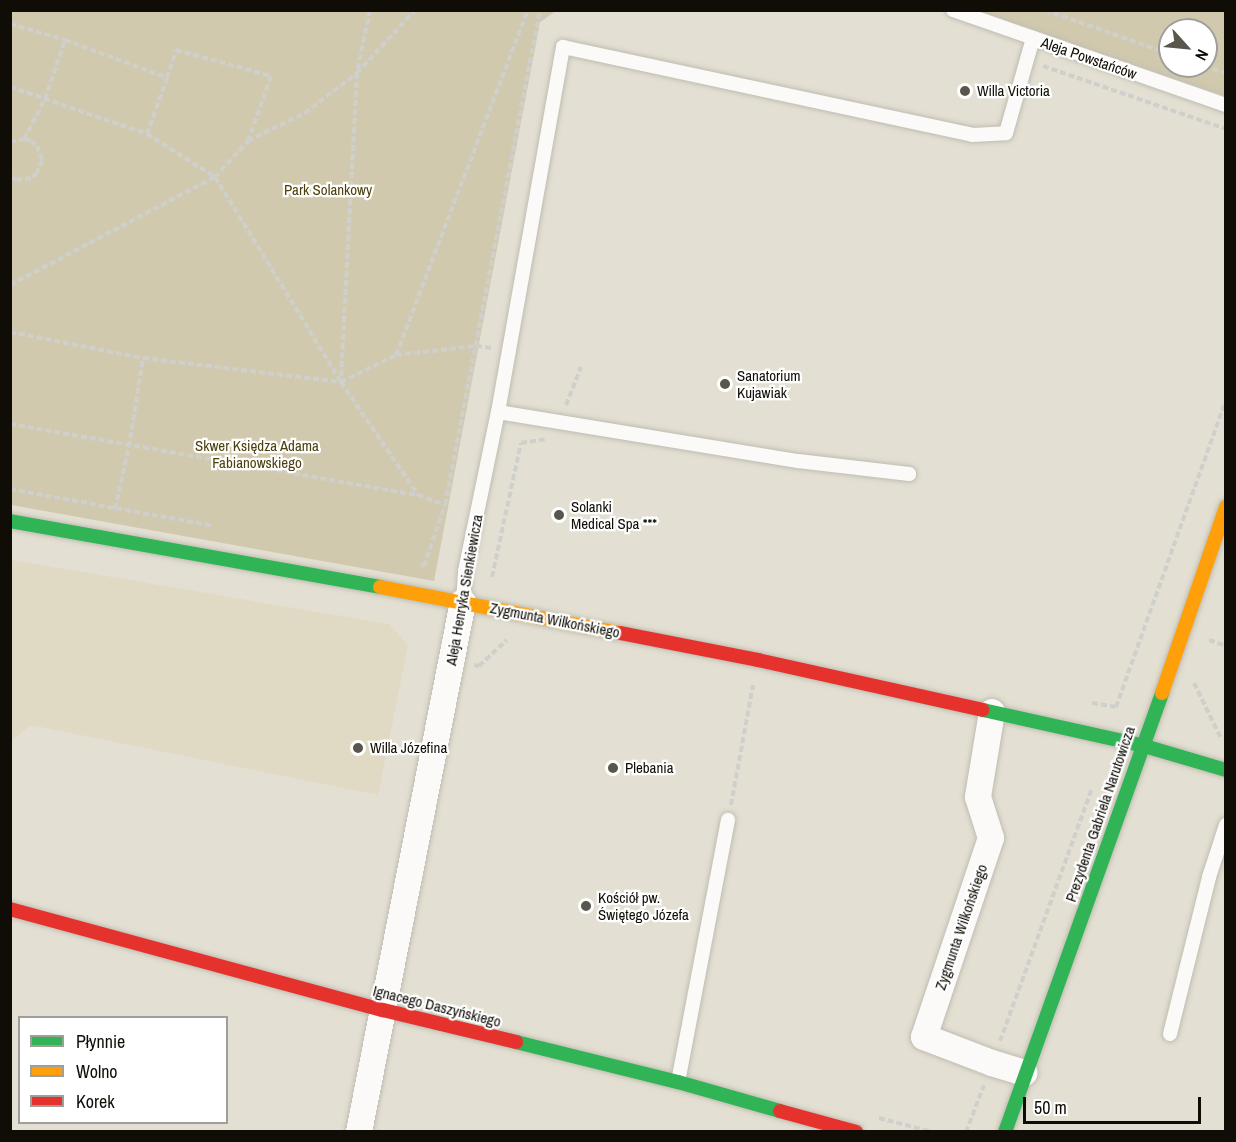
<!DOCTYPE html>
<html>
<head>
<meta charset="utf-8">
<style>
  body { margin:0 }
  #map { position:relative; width:1236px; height:1142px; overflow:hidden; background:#e3dfd2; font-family:"Archivo Narrow",sans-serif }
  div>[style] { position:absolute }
  .built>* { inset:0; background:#e0d9c3 }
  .green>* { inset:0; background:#d1c9ae }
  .path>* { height:4px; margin-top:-2px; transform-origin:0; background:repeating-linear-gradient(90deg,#cfcfcb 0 6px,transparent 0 9px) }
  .roads { filter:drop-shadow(0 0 2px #bfbcb2) drop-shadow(0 0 2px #bfbcb2) }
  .lane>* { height:14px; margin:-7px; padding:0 7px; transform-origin:7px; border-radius:7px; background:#fbfaf8 }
  .street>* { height:26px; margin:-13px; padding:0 13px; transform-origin:13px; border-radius:13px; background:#fbfaf8 }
  .fast>* { height:14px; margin:-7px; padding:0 7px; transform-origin:7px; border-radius:7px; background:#30b455 }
  .slow>* { height:14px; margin:-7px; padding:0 7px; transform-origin:7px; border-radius:7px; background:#ff9f0a }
  .jam>* { height:14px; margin:-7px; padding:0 7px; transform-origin:7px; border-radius:7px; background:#e5322d }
  .dots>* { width:16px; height:16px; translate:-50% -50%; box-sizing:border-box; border:3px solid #fff; border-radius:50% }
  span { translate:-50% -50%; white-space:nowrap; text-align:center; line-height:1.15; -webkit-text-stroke:4.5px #fff; paint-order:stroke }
  .street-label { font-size:15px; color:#0f0d06 }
  .poi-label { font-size:15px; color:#0f0d06 }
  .left { translate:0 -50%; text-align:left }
  .park-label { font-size:15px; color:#4c3f0c }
  .frame { position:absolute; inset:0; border:12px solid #0f0d06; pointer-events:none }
  .legend { position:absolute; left:18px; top:1016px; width:210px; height:108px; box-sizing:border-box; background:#fff; border:2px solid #9f9e9b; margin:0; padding:8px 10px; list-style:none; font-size:18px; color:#0f0d06 }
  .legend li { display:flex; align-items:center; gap:12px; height:30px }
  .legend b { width:30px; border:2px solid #9f9e9b }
  .north { position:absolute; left:1158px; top:18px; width:60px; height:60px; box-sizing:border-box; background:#fff; border:2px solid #9f9e9b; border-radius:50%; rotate:117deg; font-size:16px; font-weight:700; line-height:24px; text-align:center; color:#0f0d06 }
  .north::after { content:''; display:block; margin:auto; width:21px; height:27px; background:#59564d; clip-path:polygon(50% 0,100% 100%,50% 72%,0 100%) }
  .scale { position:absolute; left:1023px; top:1097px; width:178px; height:27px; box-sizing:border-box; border:3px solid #0f0d06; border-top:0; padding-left:8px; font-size:18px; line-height:21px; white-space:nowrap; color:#0f0d06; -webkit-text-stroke:4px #fff; paint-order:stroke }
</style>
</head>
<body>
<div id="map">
  <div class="built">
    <div style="clip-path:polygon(11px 560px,389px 624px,408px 645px,378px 795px,31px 725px,11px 741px)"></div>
  </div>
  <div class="green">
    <div style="clip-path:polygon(10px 11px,556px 11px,540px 22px,434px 581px,11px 505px)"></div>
    <div style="clip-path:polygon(evenodd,980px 11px,1225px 11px,1225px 96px,980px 11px,1170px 30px,1206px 30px,1206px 66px,1170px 66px,1170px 30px)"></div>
  </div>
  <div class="path">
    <div style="left:370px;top:10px;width:64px;rotate:101.7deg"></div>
    <div style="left:357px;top:73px;width:309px;rotate:93deg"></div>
    <div style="left:341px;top:382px;width:137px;rotate:55.7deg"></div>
    <div style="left:1045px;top:10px;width:133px;rotate:19.4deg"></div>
    <div style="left:10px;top:24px;width:57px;rotate:16.2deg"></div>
    <div style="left:65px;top:40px;width:109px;rotate:20.4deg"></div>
    <div style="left:167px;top:78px;width:29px;rotate:-72deg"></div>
    <div style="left:176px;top:50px;width:98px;rotate:15.3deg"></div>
    <div style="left:271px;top:76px;width:69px;rotate:109.5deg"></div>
    <div style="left:1043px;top:66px;width:194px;rotate:19deg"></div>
    <div style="left:1204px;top:66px;width:23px;rotate:18deg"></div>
    <div style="left:10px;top:87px;width:145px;rotate:18.9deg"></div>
    <div style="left:147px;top:134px;width:80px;rotate:32.3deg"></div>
    <div style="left:215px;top:177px;width:241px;rotate:58.4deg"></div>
    <div style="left:341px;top:382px;width:61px;rotate:-26.1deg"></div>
    <div style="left:396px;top:355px;width:81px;rotate:-6.4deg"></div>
    <div style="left:476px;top:346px;width:16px;rotate:7deg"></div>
    <div style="left:147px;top:134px;width:59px;rotate:-70.3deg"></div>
    <div style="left:24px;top:139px;width:45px;rotate:-62.3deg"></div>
    <div style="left:45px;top:99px;width:62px;rotate:-71.3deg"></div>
    <div style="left:10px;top:142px;width:14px;rotate:-12deg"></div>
    <div style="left:24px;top:139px;width:7px;rotate:16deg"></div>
    <div style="left:31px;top:141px;width:8px;rotate:40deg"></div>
    <div style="left:37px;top:146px;width:15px;rotate:70deg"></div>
    <div style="left:42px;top:160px;width:14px;rotate:111deg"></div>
    <div style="left:37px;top:173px;width:8px;rotate:140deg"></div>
    <div style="left:31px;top:178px;width:14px;rotate:172deg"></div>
    <div style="left:17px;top:180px;width:8px;rotate:-157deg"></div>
    <div style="left:10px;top:285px;width:232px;rotate:-27.8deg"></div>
    <div style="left:215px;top:177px;width:49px;rotate:-47.5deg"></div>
    <div style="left:248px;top:141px;width:64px;rotate:-26.2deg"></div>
    <div style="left:305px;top:113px;width:66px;rotate:-37.6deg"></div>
    <div style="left:357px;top:73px;width:86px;rotate:-47.4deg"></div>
    <div style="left:10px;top:332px;width:136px;rotate:11.1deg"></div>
    <div style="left:143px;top:358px;width:199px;rotate:6.9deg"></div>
    <div style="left:396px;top:355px;width:369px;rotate:-69.1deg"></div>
    <div style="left:566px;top:405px;width:41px;rotate:-68.5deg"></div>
    <div style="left:10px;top:424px;width:414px;rotate:9.9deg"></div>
    <div style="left:418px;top:495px;width:29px;rotate:20deg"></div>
    <div style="left:10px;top:489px;width:206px;rotate:10.3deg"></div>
    <div style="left:115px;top:509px;width:64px;rotate:-77.3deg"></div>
    <div style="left:129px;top:447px;width:90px;rotate:-81.1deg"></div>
    <div style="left:421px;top:565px;width:3px;rotate:18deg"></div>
    <div style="left:424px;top:566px;width:65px;rotate:-71deg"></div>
    <div style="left:445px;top:505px;width:504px;rotate:-79.14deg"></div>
    <div style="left:492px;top:577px;width:137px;rotate:-77.8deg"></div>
    <div style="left:521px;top:443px;width:24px;rotate:-9deg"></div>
    <div style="left:1209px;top:640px;width:18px;rotate:19deg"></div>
    <div style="left:474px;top:665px;width:5px;rotate:11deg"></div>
    <div style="left:479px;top:666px;width:38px;rotate:-43deg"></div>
    <div style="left:1194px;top:683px;width:61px;rotate:63.9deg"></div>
    <div style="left:1092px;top:703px;width:24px;rotate:9deg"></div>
    <div style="left:1116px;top:707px;width:327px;rotate:-70.3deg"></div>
    <div style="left:731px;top:805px;width:122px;rotate:-79.6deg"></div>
    <div style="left:1000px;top:1041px;width:269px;rotate:-70deg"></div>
    <div style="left:879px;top:1118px;width:55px;rotate:14.8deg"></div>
    <div style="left:966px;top:1132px;width:50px;rotate:-69deg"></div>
  </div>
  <div class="roads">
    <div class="lane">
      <div style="left:953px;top:10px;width:289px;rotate:19.2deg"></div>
      <div style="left:498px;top:412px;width:304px;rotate:9.3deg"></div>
      <div style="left:798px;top:461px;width:112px;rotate:6.7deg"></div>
      <div style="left:463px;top:602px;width:31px;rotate:-86deg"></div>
      <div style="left:465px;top:571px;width:162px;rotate:-78.3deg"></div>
      <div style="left:498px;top:412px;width:371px;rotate:-79.9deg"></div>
      <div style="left:563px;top:47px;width:418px;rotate:12.1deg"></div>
      <div style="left:972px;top:135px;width:34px;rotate:-3deg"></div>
      <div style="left:1006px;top:133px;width:99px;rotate:-74.1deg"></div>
      <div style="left:1170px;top:1034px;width:162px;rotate:-76deg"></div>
      <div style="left:1209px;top:877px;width:55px;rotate:-71.9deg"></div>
      <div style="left:678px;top:1082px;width:267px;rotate:-79.2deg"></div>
    </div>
    <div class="street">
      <div style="left:992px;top:712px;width:86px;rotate:99.4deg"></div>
      <div style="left:978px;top:797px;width:43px;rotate:72.4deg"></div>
      <div style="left:991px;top:838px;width:210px;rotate:108.6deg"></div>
      <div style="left:924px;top:1037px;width:73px;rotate:20.9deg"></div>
      <div style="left:992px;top:1063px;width:34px;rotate:17deg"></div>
      <div style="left:359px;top:1132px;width:540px;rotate:-78.9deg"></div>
    </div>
    <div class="fast">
      <div style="left:10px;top:521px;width:376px;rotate:10.1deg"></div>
      <div style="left:983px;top:710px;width:162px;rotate:12.5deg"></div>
      <div style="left:1141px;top:745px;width:89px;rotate:16.4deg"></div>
      <div style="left:516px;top:1042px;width:167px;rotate:13.9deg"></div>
      <div style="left:678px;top:1082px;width:106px;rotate:15.9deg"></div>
      <div style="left:1005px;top:1132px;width:466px;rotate:-70.3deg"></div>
    </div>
    <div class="slow">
      <div style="left:380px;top:587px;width:244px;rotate:10.9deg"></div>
      <div style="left:1162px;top:693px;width:197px;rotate:-71deg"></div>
    </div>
    <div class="jam">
      <div style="left:620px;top:633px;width:141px;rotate:11.1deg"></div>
      <div style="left:758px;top:660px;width:230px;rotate:12.5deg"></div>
      <div style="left:10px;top:909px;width:386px;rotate:15.2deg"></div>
      <div style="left:383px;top:1010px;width:137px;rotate:13.5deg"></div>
      <div style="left:780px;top:1111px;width:79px;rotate:15.4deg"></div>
    </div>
  </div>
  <div class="dots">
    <div style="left:965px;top:91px;background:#59564d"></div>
    <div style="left:725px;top:384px;background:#59564d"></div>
    <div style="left:559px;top:515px;background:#59564d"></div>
    <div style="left:358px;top:748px;background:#59564d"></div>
    <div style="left:613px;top:768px;background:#59564d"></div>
    <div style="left:586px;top:906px;background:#59564d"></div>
  </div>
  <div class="street-label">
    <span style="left:1089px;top:58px;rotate:19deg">Aleja Powstańców</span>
    <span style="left:464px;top:590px;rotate:-80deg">Aleja Henryka Sienkiewicza</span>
    <span style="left:555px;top:620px;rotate:11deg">Zygmunta Wilkońskiego</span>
    <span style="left:1100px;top:814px;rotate:-71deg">Prezydenta Gabriela Narutowicza</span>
    <span style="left:961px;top:927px;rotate:-71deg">Zygmunta Wilkońskiego</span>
    <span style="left:437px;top:1006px;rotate:14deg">Ignacego Daszyńskiego</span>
  </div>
  <div class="poi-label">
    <span class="left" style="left:977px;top:91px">Willa Victoria</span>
    <span class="left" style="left:737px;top:384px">Sanatorium<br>Kujawiak</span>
    <span class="left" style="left:571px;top:515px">Solanki<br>Medical Spa ***</span>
    <span class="left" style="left:370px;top:748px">Willa Józefina</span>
    <span class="left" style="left:625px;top:768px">Plebania</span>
    <span class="left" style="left:598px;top:906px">Kościół pw.<br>Świętego Józefa</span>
  </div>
  <div class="park-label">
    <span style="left:328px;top:190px">Park Solankowy</span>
    <span style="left:257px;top:454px">Skwer Księdza Adama<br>Fabianowskiego</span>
  </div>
  <div class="frame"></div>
  <ul class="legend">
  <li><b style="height:8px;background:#30b455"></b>Płynnie</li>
  <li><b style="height:8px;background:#ff9f0a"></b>Wolno</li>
  <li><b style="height:8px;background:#e5322d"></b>Korek</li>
  </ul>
  <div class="north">N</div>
  <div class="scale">50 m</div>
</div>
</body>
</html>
